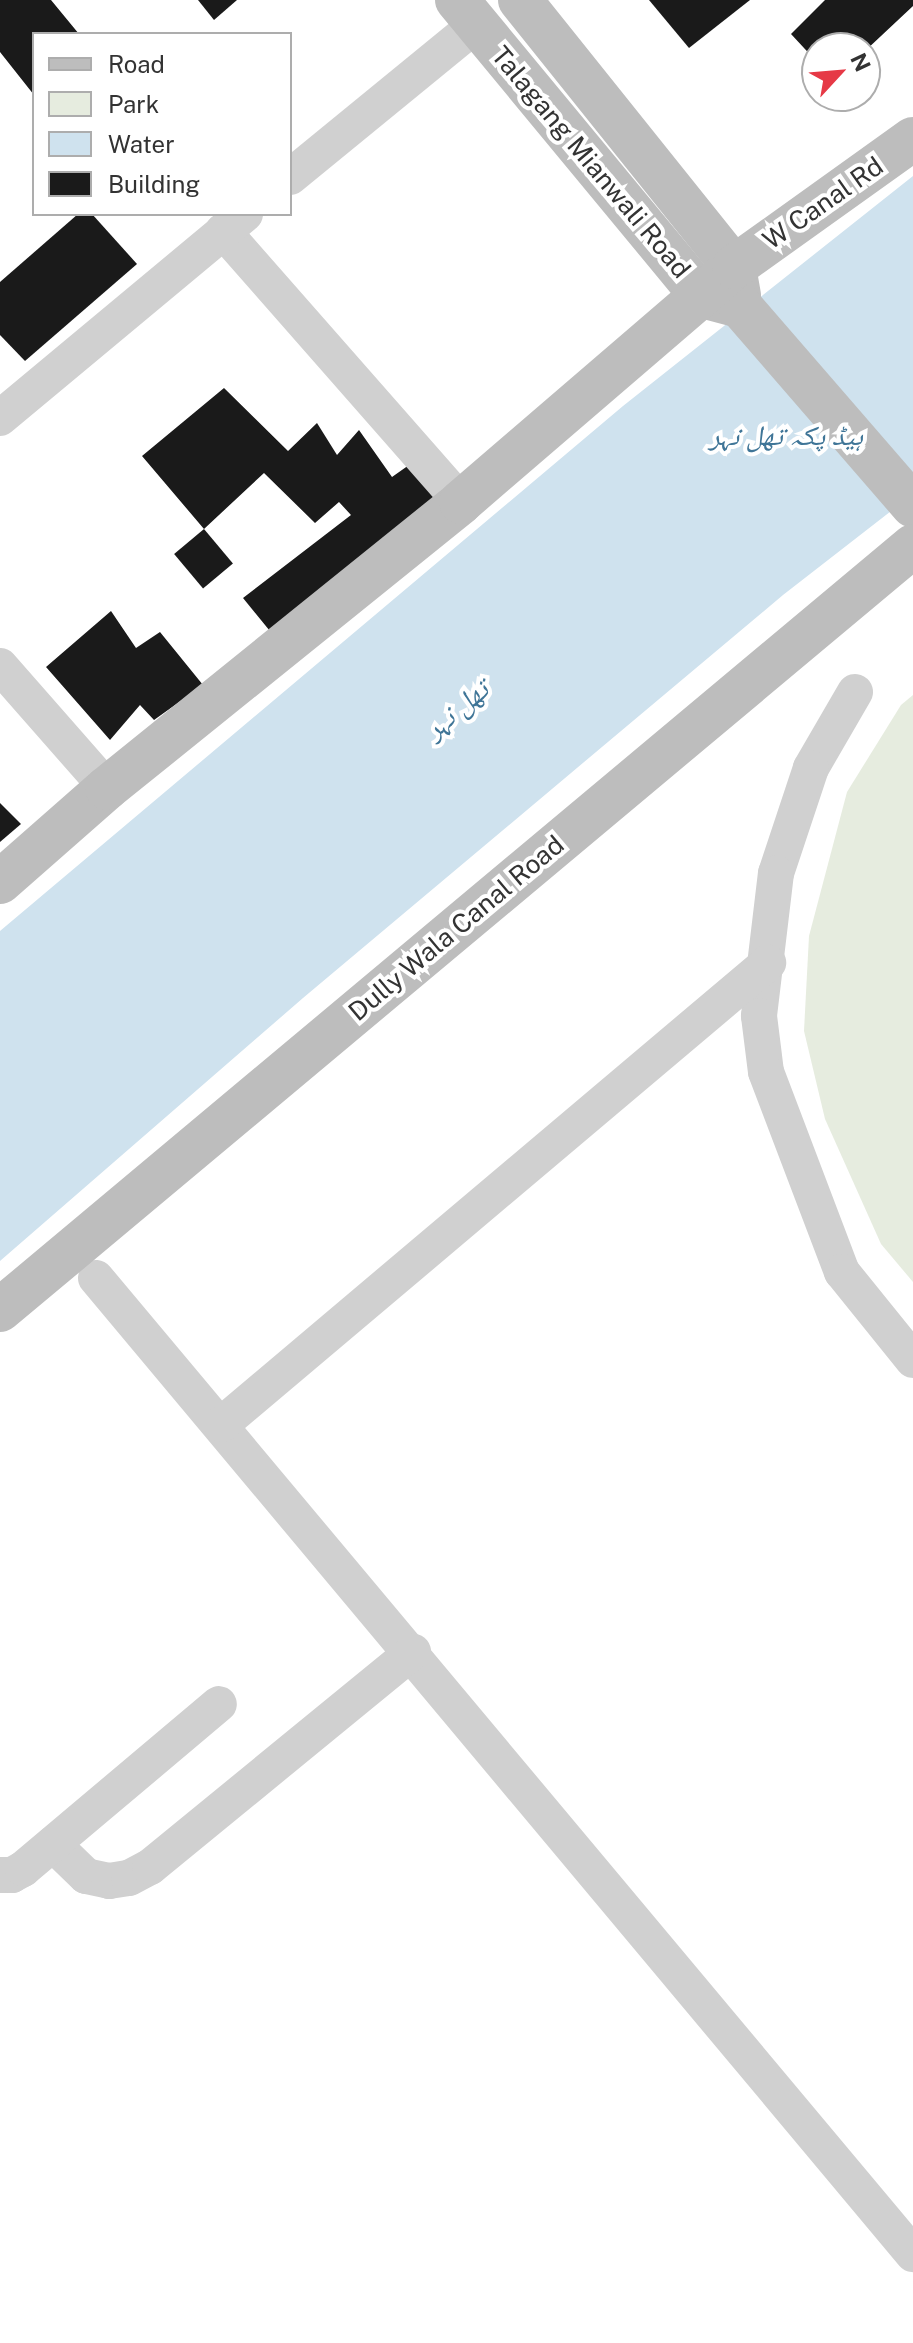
<!DOCTYPE html>
<html>
<head>
<meta charset="utf-8">
<style>
  body { margin:0 }
  #map { position:relative; width:913px; height:2343px; overflow:hidden; background:#fff; font-family:"Public Sans","Noto Naskh Arabic",sans-serif }
  div>[style] { position:absolute }
  .green>* { inset:0; background:#e6ecdf }
  .water>* { inset:0; background:#cfe2ee }
  .building>* { inset:0; background:#1a1a1a; transform-origin:0 0 }
  .street>* { height:36px; margin:-18px; padding:0 18px; transform-origin:18px; border-radius:18px; background:#d0d0d0 }
  .secondary>* { height:44px; margin:-22px; padding:0 22px; transform-origin:22px; border-radius:22px; background:#bdbdbd }
  span { translate:-50% -50%; white-space:nowrap; text-align:center; line-height:1.15; -webkit-text-stroke:8px #fff; paint-order:stroke }
  .street-label { font-size:26px; color:#333 }
  .water-label { font-size:28px; color:#3f7597; font-style:italic }
  .legend { position:absolute; left:32px; top:32px; width:260px; height:184px; box-sizing:border-box; background:#fff; border:2px solid #adadad; margin:0; padding:10px 14px; list-style:none; font-size:24px; color:#333 }
  .legend li { display:flex; align-items:center; gap:16px; height:40px }
  .legend b { width:40px; border:2px solid #adadad }
  .north { position:absolute; left:801px; top:32px; width:80px; height:80px; box-sizing:border-box; background:#fff; border:2px solid #adadad; border-radius:50%; rotate:64deg; font-size:22px; font-weight:700; line-height:32px; text-align:center; color:#333 }
  .north::after { content:''; display:block; margin:auto; width:28px; height:36px; background:#e63946; clip-path:polygon(50% 0,100% 100%,50% 72%,0 100%) }
</style>
</head>
<body>
<div id="map">
  <div class="green">
    <div style="clip-path:polygon(913px 695px,913px 1282px,881px 1244px,825px 1119px,804px 1031px,809px 936px,847px 792px,901px 705px)"></div>
  </div>
  <div class="water">
    <div style="clip-path:polygon(913px 176px,913px 494px,783px 595px,303px 998px,0 1261px,0 931px,623px 406px)"></div>
  </div>
  <div class="building">
    <div style="clip-path:polygon(0 0,51px 0,79px 34px,34px 34px,34px 95px,0 52px)"></div>
    <div style="clip-path:polygon(198px 0,237px 0,214px 20px)"></div>
    <div style="clip-path:polygon(649px 0,750px 0,689px 48px)"></div>
    <div style="clip-path:polygon(825px 0,913px 0,913px 6px,865px 51px,817px 48px,817px 62px,791px 34px)"></div>
    <div style="clip-path:polygon(78px 214px,92px 214px,137px 264px,25px 361px,0 335px,0 282px)"></div>
    <div style="clip-path:polygon(224px 388px,288px 451px,317px 423px,337px 455px,359px 430px,392px 477px,409px 465px,438px 497px,274px 636px,243px 598px,351px 515px,339px 502px,315px 523px,264px 473px,204px 529px,142px 456px)"></div>
    <div style="left:204px;top:529px;width:45px;height:39px;rotate:50deg"></div>
    <div style="clip-path:polygon(111px 611px,136px 648px,160px 632px,203px 685px,154px 720px,140px 705px,110px 740px,46px 667px)"></div>
    <div style="clip-path:polygon(0 803px,21px 824px,0 842px)"></div>
  </div>
  <div class="street">
    <div style="left:290px;top:177px;width:242px;rotate:-39.3deg"></div>
    <div style="left:223px;top:231px;width:361px;rotate:48.7deg"></div>
    <div style="left:0;top:418px;width:319px;rotate:-39.8deg"></div>
    <div style="left:0;top:666px;width:162px;rotate:48.7deg"></div>
    <div style="left:855px;top:692px;width:88px;rotate:120.1deg"></div>
    <div style="left:811px;top:768px;width:111px;rotate:108.4deg"></div>
    <div style="left:776px;top:873px;width:144px;rotate:96.8deg"></div>
    <div style="left:759px;top:1016px;width:56px;rotate:82.9deg"></div>
    <div style="left:766px;top:1072px;width:214px;rotate:69.2deg"></div>
    <div style="left:842px;top:1272px;width:113px;rotate:51.1deg"></div>
    <div style="left:96px;top:1278px;width:1273px;rotate:50.07deg"></div>
    <div style="left:222px;top:1424px;width:715px;rotate:-40.18deg"></div>
    <div style="left:53px;top:1844px;width:46px;rotate:44.1deg"></div>
    <div style="left:86px;top:1876px;width:24px;rotate:12deg"></div>
    <div style="left:109px;top:1881px;width:20px;rotate:-9deg"></div>
    <div style="left:129px;top:1878px;width:24px;rotate:-28deg"></div>
    <div style="left:150px;top:1867px;width:340px;rotate:-39.3deg"></div>
    <div style="left:0;top:1875px;width:12px"></div>
    <div style="left:12px;top:1875px;width:13px;rotate:-29deg"></div>
    <div style="left:23px;top:1869px;width:256px;rotate:-40.1deg"></div>
  </div>
  <div class="secondary">
    <div style="left:457px;top:0;width:384px;rotate:50.4deg"></div>
    <div style="left:702px;top:296px;width:39px;rotate:15deg"></div>
    <div style="left:520px;top:0;width:342px;rotate:51.3deg"></div>
    <div style="left:734px;top:267px;width:29px;rotate:80deg"></div>
    <div style="left:740px;top:306px;width:264px;rotate:49.1deg"></div>
    <div style="left:0;top:882px;width:142px;rotate:-41.3deg"></div>
    <div style="left:107px;top:788px;width:455px;rotate:-38.9deg"></div>
    <div style="left:461px;top:502px;width:360px;rotate:-40.7deg"></div>
    <div style="left:734px;top:267px;width:220px;rotate:-35.6deg"></div>
    <div style="left:0;top:1310px;width:1190px;rotate:-39.92deg"></div>
  </div>
  <div class="street-label">
    <span style="left:591px;top:162px;rotate:50deg">Talagang Mianwali Road</span>
    <span style="left:823px;top:203px;rotate:-35deg">W Canal Rd</span>
    <span style="left:456px;top:928px;rotate:-40deg">Dully Wala Canal Road</span>
  </div>
  <div class="water-label">
    <span style="left:786px;top:435px">ہیڈ پکہ تھل نہر</span>
    <span style="left:456px;top:709px;rotate:-40deg">تھل نہر</span>
  </div>
  <ul class="legend">
  <li><b style="height:10px;background:#bdbdbd"></b>Road</li>
  <li><b style="height:22px;background:#e6ecdf"></b>Park</li>
  <li><b style="height:22px;background:#cfe2ee"></b>Water</li>
  <li><b style="height:22px;background:#1a1a1a"></b>Building</li>
  </ul>
  <div class="north">N</div>
</div>
</body>
</html>
